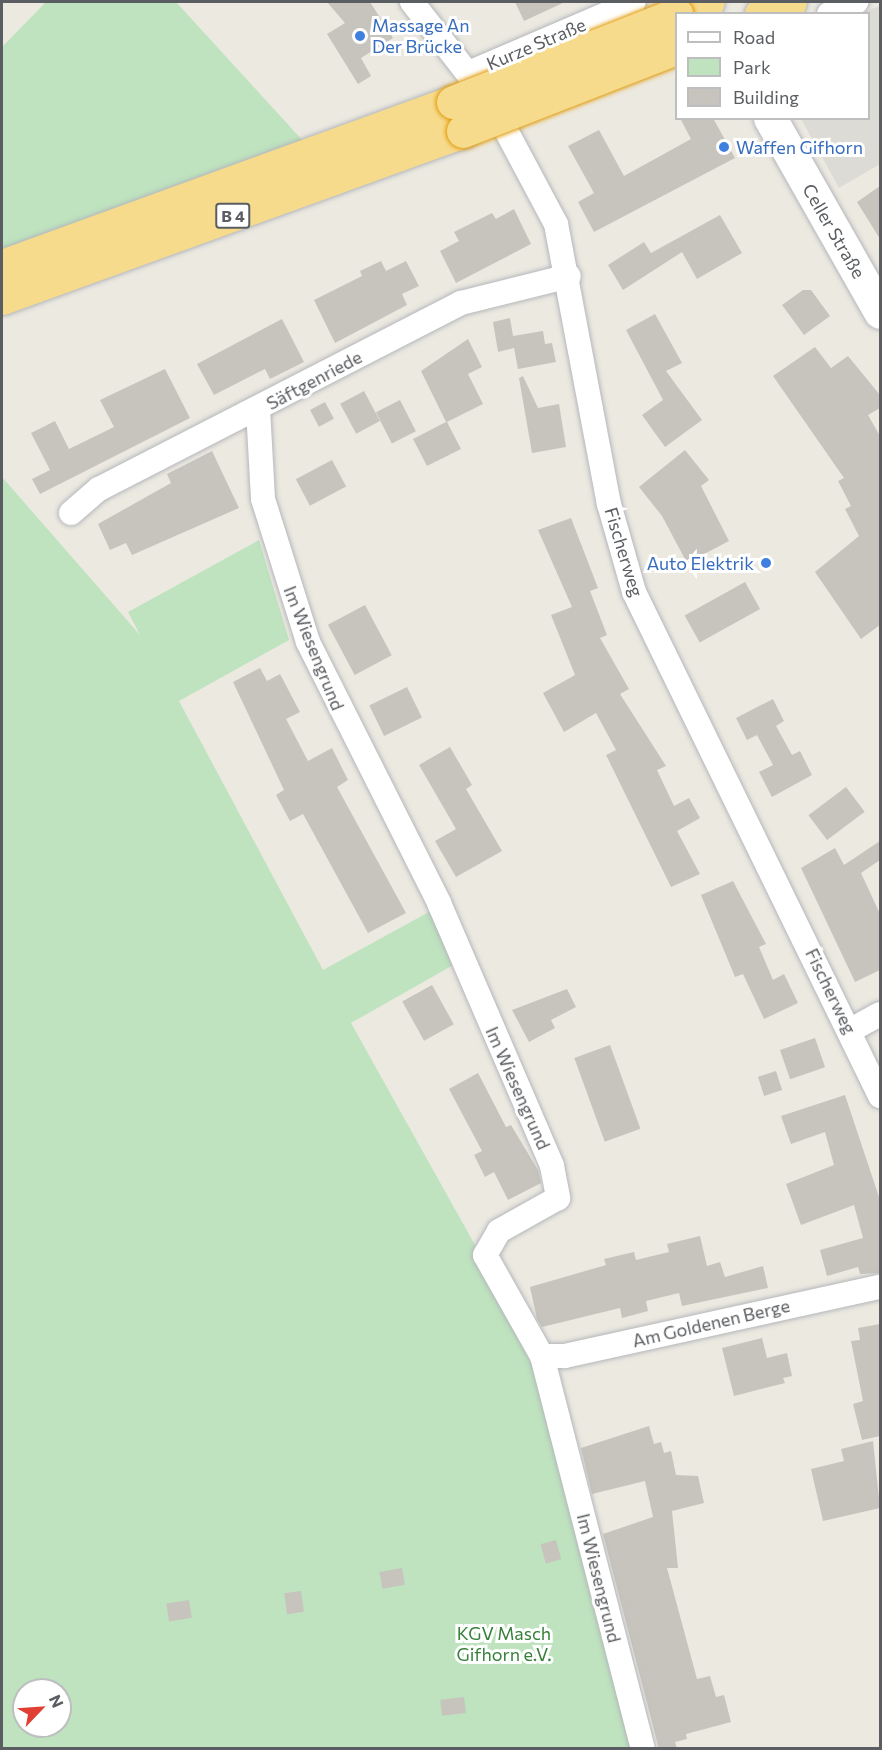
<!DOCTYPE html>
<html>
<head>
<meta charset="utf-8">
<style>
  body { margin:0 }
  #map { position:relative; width:882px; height:1750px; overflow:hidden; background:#ece9e1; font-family:Commissioner,sans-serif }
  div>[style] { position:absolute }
  .industrial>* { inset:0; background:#dddbd5 }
  .green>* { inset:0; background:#bee3be }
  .building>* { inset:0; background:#c7c4be; transform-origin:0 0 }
  .roads { filter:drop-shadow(0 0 2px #b4b7bb) drop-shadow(0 0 2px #b4b7bb) }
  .street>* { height:24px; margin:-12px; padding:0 12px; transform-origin:12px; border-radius:12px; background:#fff }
  .secondary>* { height:33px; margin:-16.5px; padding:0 16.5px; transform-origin:16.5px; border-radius:16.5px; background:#fff }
  .highway>* { height:33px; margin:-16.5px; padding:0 16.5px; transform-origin:16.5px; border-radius:16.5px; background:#f7db8d }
  .bridges { filter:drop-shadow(0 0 2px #e19c0b) drop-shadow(0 0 2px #e19c0b) }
  .highway-bridge>* { height:33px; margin:-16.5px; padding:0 16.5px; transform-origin:16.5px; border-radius:16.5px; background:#f7db8d }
  .dots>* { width:16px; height:16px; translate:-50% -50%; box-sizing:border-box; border:3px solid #fff; border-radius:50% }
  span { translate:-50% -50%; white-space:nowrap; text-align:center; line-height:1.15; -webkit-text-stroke:6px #fff; paint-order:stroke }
  .shield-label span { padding:2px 4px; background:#fff; border:2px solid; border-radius:4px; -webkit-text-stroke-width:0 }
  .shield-label { font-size:16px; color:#5a5d61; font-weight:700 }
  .shop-label { font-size:18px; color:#366cbe }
  .left { translate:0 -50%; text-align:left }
  .right { translate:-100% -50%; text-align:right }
  .street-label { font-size:18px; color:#5a5d61 }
  .park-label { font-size:18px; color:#38813b }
  .frame { position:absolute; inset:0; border:3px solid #5a5d61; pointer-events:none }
  .legend { position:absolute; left:675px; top:12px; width:195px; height:108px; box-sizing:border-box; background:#fff; border:2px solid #bdbec0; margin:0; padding:8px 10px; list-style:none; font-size:18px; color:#5a5d61 }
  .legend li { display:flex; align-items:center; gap:12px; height:30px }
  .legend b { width:30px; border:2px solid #bdbec0 }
  .north { position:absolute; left:12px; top:1678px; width:60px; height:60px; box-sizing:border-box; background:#fff; border:2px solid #bdbec0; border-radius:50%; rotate:65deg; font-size:16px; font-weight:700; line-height:24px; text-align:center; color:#5a5d61 }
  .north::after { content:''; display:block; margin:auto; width:21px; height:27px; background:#e03f33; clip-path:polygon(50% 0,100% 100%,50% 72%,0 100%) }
</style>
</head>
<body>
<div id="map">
  <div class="industrial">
    <div style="clip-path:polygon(880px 6px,880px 164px,839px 188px,801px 119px,868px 118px,868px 14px,861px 13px)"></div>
  </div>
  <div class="green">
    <div style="clip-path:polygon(46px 2px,176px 2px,304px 142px,2px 250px,2px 47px)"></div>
    <div style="clip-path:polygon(evenodd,2px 477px,140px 635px,128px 612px,259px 540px,289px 640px,179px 701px,323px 970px,429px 912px,455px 964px,351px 1023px,542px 1365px,639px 1748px,2px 1748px,2px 477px,24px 1690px,60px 1690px,60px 1726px,24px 1726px,24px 1690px)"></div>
  </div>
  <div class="building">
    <div style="clip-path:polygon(327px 2px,370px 2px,393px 38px,361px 58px,371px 76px,358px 84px,327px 34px,345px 23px)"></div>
    <div style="clip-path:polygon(515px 2px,565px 2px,524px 21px)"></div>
    <div style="clip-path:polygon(680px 118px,713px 118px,735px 158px,594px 232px,578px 202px,594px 193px,568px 146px,599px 130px,624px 176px,691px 139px)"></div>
    <div style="clip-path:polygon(880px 186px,880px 239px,857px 202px)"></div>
    <div style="clip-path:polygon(514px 209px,531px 244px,456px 283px,440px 251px,459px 241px,454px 232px,492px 213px,496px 219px)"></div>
    <div style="clip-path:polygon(720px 215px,742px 253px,697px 279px,682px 252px,623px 290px,608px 265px,644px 242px,651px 253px)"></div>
    <div style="clip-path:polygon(381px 261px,386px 271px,406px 261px,419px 286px,402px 294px,407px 305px,335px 343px,314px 300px,362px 276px,360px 271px)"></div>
    <div style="clip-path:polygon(803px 290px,811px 290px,830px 316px,804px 335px,782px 305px)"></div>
    <div style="clip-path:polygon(655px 314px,682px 363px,666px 371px,702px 420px,665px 447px,642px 415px,663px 400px,626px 330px)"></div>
    <div style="clip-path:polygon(510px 318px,513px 336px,543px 331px,545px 344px,552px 343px,556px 362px,518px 369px,514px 348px,498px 352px,493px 322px)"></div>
    <div style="clip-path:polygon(282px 319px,304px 362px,270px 379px,265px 369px,214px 395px,197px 364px)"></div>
    <div style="clip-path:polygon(468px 339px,482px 367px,468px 374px,483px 404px,447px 422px,461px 449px,427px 466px,413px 439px,446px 422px,421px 371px)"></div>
    <div style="clip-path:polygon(815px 347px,831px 368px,848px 356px,880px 395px,880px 408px,868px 415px,880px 436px,880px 625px,861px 639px,815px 572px,859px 536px,845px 509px,851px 506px,838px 481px,844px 478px,773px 376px)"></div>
    <div style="clip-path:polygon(165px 369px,190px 418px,40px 494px,32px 479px,50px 470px,31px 433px,55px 421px,69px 449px,114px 427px,100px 400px)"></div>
    <div style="clip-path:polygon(523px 376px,538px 408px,559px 404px,566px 447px,532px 453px,519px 378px)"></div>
    <div style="left:364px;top:391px;width:34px;height:27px;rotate:62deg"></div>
    <div style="left:400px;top:400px;width:35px;height:27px;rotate:63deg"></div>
    <div style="left:325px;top:402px;width:19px;height:17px;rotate:62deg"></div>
    <div style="clip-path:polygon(685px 450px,709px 480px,701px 486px,729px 541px,687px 563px,662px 516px,639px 487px)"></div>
    <div style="clip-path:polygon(212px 451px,239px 508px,132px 555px,126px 543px,110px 550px,98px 524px,171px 483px,167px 474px)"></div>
    <div style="left:332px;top:460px;width:30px;height:41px;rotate:62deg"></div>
    <div style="clip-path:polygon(571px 518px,598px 588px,590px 591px,607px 635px,600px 638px,629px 689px,620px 694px,666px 766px,657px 770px,674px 806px,689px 798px,700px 818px,677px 831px,700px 874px,671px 887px,606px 755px,616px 750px,596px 713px,564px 732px,543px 693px,575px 675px,551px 615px,572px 607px,538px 530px)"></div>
    <div style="left:745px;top:582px;width:31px;height:69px;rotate:61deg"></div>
    <div style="left:365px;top:605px;width:57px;height:42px;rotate:62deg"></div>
    <div style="clip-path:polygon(260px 668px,267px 681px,280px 674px,300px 712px,286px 719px,308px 761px,332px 748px,348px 780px,337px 787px,406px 913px,368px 933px,303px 814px,290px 821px,276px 795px,284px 790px,233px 682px)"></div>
    <div style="left:407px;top:687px;width:34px;height:42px;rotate:64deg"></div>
    <div style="clip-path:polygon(773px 699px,784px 721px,776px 726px,792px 755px,800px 751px,812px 775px,772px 797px,759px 772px,773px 765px,757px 735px,747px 740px,736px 718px)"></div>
    <div style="clip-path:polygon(450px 747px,472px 785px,466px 789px,502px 851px,456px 877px,435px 841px,456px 829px,419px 765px)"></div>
    <div style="left:846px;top:787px;width:31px;height:47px;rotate:53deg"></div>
    <div style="clip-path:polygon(880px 841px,880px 860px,861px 873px,880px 914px,880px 970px,855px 982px,801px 868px,835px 848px,844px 865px)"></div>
    <div style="clip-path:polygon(733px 881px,766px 944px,759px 947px,773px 980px,784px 974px,798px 1003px,764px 1019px,743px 974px,735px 977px,701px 895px)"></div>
    <div style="left:432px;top:985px;width:45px;height:34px;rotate:61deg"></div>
    <div style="clip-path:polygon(567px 989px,576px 1007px,551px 1020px,555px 1028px,529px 1042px,512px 1010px)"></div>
    <div style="left:815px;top:1038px;width:31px;height:37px;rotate:71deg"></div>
    <div style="left:610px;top:1045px;width:89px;height:38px;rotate:70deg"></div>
    <div style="left:776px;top:1071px;width:20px;height:19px;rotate:72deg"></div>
    <div style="clip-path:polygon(478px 1073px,506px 1127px,511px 1125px,538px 1170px,541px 1183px,508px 1200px,494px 1172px,485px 1177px,474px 1155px,482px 1151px,449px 1089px)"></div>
    <div style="clip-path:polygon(845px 1095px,880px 1200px,880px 1273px,860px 1274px,858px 1267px,827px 1276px,820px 1250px,863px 1238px,854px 1205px,801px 1225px,786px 1184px,834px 1165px,825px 1132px,791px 1144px,781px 1116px)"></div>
    <div style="clip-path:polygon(700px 1236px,707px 1266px,720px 1262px,725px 1277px,763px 1266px,768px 1288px,682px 1306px,679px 1293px,646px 1301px,648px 1311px,622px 1318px,620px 1308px,542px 1327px,537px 1319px,530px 1287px,606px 1265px,604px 1259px,634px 1252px,636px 1260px,669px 1252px,667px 1244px)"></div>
    <div style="clip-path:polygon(880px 1324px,880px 1436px,862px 1440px,853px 1404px,863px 1401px,851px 1341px,860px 1340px,858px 1328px)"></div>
    <div style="clip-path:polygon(762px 1338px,767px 1358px,787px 1353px,792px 1376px,783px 1378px,785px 1383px,734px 1396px,722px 1348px)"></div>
    <div style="clip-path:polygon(649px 1426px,654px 1444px,661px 1442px,664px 1453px,671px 1451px,676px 1475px,698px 1476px,704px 1503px,672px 1511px,678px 1568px,667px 1568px,697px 1679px,710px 1676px,716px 1697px,724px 1695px,731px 1722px,686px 1734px,687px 1739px,675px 1742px,677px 1749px,659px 1749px,603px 1534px,653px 1517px,645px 1481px,592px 1494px,581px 1448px)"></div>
    <div style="clip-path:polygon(873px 1441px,880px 1508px,823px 1521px,811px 1469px,844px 1461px,841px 1449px)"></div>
    <div style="left:556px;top:1540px;width:20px;height:16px;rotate:75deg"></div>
    <div style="left:402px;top:1568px;width:17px;height:23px;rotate:80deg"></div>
    <div style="left:301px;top:1591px;width:21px;height:17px;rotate:82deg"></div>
    <div style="left:189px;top:1600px;width:18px;height:23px;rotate:81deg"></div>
    <div style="left:464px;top:1697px;width:16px;height:24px;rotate:83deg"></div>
  </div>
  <div class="roads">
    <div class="street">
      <div style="left:412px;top:2px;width:132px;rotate:52.1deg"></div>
      <div style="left:493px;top:106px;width:134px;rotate:61.9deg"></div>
      <div style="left:556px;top:224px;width:285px;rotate:79.3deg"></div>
      <div style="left:609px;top:504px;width:91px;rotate:74.1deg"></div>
      <div style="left:634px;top:592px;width:561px;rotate:63.98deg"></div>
      <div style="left:829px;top:14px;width:30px;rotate:-24deg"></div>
      <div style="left:471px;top:72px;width:177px;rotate:-23.2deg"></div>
      <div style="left:258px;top:409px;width:90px;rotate:86.8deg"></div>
      <div style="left:263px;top:499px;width:150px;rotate:72.5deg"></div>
      <div style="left:308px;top:642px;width:292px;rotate:63.3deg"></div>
      <div style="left:439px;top:903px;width:286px;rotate:66.7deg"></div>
      <div style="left:552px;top:1166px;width:33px;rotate:79deg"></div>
      <div style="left:558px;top:1198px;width:68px;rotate:150.8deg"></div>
      <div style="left:499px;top:1231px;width:28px;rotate:120deg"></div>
      <div style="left:485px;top:1255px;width:116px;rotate:60.6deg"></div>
      <div style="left:542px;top:1356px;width:405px;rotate:75.6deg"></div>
      <div style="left:71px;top:513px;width:37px;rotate:-41deg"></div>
      <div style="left:99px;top:489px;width:407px;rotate:-27.2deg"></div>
      <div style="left:461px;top:303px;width:111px;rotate:-14deg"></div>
      <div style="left:851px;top:1030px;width:33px;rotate:-29deg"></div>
      <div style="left:542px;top:1356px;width:23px"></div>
      <div style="left:565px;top:1356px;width:322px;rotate:-12.4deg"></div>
    </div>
    <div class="secondary">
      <div style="left:770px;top:118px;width:223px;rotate:60.4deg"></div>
    </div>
    <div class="highway">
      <div style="left:678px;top:14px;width:32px;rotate:-22deg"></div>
      <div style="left:761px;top:14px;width:31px;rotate:-22deg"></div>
      <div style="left:2px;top:266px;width:480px;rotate:-20deg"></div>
      <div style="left:2px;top:298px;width:490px;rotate:-19.9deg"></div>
    </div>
  </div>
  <div class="bridges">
    <div class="highway-bridge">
      <div style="left:453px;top:102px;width:240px;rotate:-21.5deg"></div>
      <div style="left:463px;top:131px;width:229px;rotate:-21.3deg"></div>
    </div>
  </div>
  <div class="dots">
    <div style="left:360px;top:36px;background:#3f7fe0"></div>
    <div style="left:724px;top:147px;background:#3f7fe0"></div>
    <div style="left:766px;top:563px;background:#3f7fe0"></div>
  </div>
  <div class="shield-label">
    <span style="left:233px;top:216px">B 4</span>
  </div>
  <div class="shop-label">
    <span class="left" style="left:372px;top:36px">Massage An<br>Der Brücke</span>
    <span class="left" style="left:736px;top:147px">Waffen Gifhorn</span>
    <span class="right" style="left:754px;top:563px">Auto Elektrik</span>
  </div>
  <div class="street-label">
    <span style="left:536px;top:44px;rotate:-23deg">Kurze Straße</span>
    <span style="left:834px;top:231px;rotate:60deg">Celler Straße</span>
    <span style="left:314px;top:380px;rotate:-28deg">Säftgenriede</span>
    <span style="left:624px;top:552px;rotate:73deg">Fischerweg</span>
    <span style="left:314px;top:648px;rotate:68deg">Im Wiesengrund</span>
    <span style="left:831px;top:991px;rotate:64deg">Fischerweg</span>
    <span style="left:518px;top:1088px;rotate:66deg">Im Wiesengrund</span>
    <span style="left:711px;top:1323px;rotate:-13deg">Am Goldenen Berge</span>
    <span style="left:599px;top:1578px;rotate:76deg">Im Wiesengrund</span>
  </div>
  <div class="park-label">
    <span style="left:504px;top:1644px">KGV Masch<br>Gifhorn e.V.</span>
  </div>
  <div class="frame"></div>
  <ul class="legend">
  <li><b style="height:8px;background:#fff"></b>Road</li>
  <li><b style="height:16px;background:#bee3be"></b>Park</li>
  <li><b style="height:16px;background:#c7c4be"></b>Building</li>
  </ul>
  <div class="north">N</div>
</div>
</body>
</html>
